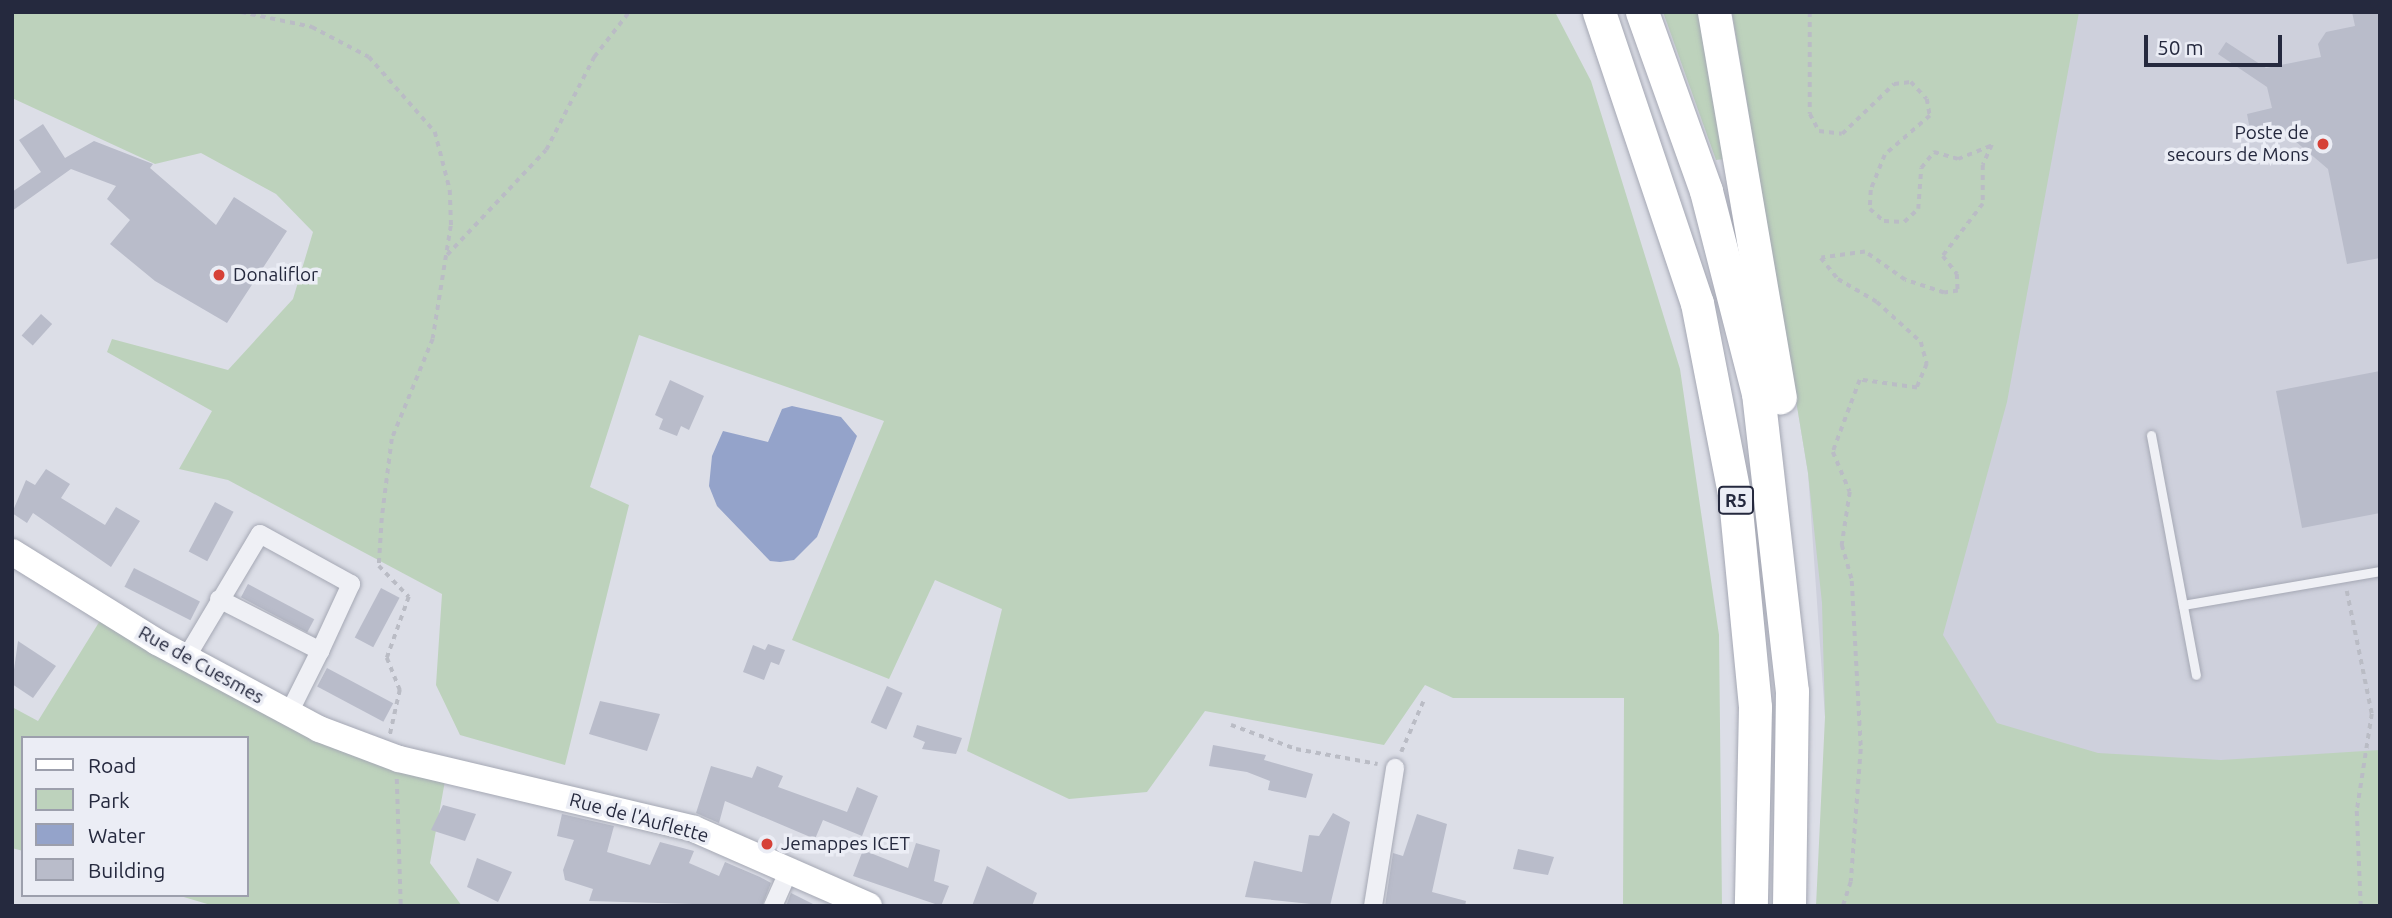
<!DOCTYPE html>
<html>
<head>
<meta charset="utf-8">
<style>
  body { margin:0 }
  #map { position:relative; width:2392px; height:918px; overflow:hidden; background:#dcdee7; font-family:Ubuntu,sans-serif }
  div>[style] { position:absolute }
  .built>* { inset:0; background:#ced0dc }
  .green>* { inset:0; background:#bdd2bc }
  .water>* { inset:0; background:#94a3ca }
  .building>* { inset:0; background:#b9bcca; transform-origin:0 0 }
  .path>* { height:3.5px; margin-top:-1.75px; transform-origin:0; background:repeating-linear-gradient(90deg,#babcc5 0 5px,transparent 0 10px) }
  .roads { filter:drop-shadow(0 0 2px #a5a8b4) drop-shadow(0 0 2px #a5a8b4) }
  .lane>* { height:9px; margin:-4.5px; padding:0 4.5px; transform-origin:4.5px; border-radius:4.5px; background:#eff0f5 }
  .street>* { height:18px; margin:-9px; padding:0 9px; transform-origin:9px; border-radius:9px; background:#eff0f5 }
  .secondary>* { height:26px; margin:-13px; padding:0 13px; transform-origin:13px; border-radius:13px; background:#fff }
  .highway>* { height:33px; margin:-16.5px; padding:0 16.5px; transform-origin:16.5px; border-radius:16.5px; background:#fff }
  .dots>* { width:19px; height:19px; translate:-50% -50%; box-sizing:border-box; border:4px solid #ebedf5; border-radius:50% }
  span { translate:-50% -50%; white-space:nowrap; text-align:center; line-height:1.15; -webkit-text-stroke:7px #ebedf5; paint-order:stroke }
  .shield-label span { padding:2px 5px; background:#ebedf5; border:2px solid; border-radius:5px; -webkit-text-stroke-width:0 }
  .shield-label { font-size:18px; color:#25293e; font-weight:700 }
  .poi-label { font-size:19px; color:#25293e }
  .right { translate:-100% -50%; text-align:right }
  .left { translate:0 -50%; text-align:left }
  .street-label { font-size:19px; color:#25293e }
  .frame { position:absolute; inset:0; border:14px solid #25293e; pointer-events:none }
  .legend { position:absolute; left:21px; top:736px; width:228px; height:161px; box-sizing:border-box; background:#ebedf5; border:2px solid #9c9fac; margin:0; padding:9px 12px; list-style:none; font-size:21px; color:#25293e }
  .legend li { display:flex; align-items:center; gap:14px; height:35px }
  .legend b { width:35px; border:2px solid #9c9fac }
  .scale { position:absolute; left:2144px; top:35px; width:138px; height:32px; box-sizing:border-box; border:4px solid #25293e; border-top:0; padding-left:9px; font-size:21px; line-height:24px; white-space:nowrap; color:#25293e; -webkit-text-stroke:5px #ebedf5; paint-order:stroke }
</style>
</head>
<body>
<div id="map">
  <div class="built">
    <div style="clip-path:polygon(1732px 12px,2380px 12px,2380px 906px,1825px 717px,1808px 473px)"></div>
  </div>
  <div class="green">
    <div style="clip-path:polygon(12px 12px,1555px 12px,1591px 81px,1680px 369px,1719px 635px,1722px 906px,1623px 906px,1624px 698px,1453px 698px,1425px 685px,1384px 745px,1205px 711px,1147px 792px,1069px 799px,967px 751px,1002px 609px,935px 580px,889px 679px,792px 640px,884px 421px,639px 335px,590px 487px,629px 505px,565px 765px,460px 735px,436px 685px,442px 594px,228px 480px,179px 469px,212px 411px,107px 352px,112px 339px,228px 370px,293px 299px,313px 232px,276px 194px,201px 153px,155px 164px,12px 98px)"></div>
    <div style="clip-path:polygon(1663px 12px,1703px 12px,1724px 159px,1716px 160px)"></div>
    <div style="clip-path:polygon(1732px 12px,2079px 12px,2007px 402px,1943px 635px,1997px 723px,2098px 753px,2221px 760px,2380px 750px,2380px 906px,1816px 906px,1825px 717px,1822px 603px,1808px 473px)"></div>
    <div style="clip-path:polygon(106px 611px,319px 729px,447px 770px,430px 863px,462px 906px,214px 906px,177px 895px,247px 895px,247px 738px,23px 738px,23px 851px,12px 848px,12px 707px,38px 721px)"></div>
  </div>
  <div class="water">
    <div style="clip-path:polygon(792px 406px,841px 417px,857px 436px,817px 537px,794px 560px,780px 562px,770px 561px,717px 506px,709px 486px,712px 456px,723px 431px,768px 442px,782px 409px)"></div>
  </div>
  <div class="building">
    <div style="clip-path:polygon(2352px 12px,2380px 12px,2380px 258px,2347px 264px,2328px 169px,2288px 135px,2252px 141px,2247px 114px,2272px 108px,2267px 87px,2218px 54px,2226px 42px,2266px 68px,2321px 57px,2318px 44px,2326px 32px,2355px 26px)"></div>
    <div style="clip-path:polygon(43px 124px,65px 158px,94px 141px,153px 164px,150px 168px,216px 225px,234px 197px,287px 231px,227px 323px,155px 281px,110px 244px,130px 220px,107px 199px,116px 186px,71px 169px,12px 211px,12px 192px,41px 172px,19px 140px)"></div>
    <div style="left:41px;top:314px;width:15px;height:29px;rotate:42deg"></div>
    <div style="clip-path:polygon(2380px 371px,2380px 513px,2302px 528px,2276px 391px)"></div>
    <div style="clip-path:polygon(670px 380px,704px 396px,689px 430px,681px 426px,677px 436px,659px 429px,663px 419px,655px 415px)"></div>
    <div style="clip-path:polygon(46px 469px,70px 484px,61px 498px,105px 525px,116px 507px,140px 521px,111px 567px,33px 513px,27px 523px,12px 513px,26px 480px,35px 485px)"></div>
    <div style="left:215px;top:502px;width:21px;height:56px;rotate:28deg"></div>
    <div style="left:134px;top:568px;width:74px;height:21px;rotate:27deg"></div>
    <div style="left:248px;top:584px;width:75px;height:15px;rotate:28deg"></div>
    <div style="left:381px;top:588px;width:21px;height:56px;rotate:28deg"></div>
    <div style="clip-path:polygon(18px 641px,56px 666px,33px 698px,12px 684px)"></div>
    <div style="clip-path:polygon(768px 644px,785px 650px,779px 665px,771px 662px,764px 680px,743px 672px,753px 645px,765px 650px)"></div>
    <div style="left:327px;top:668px;width:75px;height:21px;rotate:28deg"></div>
    <div style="left:887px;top:686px;width:17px;height:40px;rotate:24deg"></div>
    <div style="clip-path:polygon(600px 701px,660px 714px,647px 751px,589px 734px)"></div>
    <div style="clip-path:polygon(917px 725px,962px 738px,956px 754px,922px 749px,925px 742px,913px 737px)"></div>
    <div style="clip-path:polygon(1213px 745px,1266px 755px,1264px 760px,1313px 774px,1306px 798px,1268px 790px,1270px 781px,1247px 772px,1209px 766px)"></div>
    <div style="clip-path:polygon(711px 766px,752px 778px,757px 766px,783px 776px,778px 787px,847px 812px,857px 787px,878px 796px,862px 836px,823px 820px,815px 839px,725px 801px,719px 823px,696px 813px)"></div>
    <div style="clip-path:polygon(443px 805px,476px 814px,465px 841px,431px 830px)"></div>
    <div style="clip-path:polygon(1333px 813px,1350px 822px,1330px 906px,1245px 897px,1254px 861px,1302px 872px,1309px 835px,1319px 836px)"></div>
    <div style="clip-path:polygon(562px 814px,614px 826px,607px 852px,650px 865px,660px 842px,694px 851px,689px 863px,719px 876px,725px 862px,760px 877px,771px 883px,762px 906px,589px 901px,593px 889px,565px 880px,563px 870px,574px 840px,557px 836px)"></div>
    <div style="clip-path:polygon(1417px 814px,1447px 824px,1432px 892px,1466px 901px,1465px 906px,1385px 906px,1393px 853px,1403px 856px)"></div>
    <div style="clip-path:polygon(916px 843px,940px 850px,934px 881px,949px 886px,941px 906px,853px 876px,863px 850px,908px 868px)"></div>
    <div style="clip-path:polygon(1518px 849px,1554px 857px,1548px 875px,1513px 869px)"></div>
    <div style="clip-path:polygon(477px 858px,512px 872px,498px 902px,467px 887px)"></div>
    <div style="clip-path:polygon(987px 866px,1037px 893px,1032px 906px,972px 906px)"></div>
    <div style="clip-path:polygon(791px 893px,817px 906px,786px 906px)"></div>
  </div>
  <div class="path">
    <div style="left:241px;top:12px;width:73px;rotate:11.9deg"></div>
    <div style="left:312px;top:27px;width:64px;rotate:27.8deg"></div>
    <div style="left:369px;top:57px;width:100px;rotate:48.7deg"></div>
    <div style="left:435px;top:132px;width:60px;rotate:75.5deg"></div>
    <div style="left:450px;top:190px;width:36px;rotate:88deg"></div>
    <div style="left:451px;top:226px;width:114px;rotate:99.1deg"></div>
    <div style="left:433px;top:339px;width:108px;rotate:112.3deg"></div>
    <div style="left:392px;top:439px;width:80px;rotate:97.2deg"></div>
    <div style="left:382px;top:518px;width:48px;rotate:93.6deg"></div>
    <div style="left:379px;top:566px;width:43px;rotate:45.9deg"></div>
    <div style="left:409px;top:597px;width:65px;rotate:109.8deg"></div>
    <div style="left:387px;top:658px;width:35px;rotate:68deg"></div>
    <div style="left:400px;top:690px;width:46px;rotate:102.5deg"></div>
    <div style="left:1810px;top:12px;width:102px;rotate:90deg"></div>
    <div style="left:1810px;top:114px;width:19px;rotate:62deg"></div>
    <div style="left:1819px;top:131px;width:23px;rotate:7deg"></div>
    <div style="left:1842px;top:134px;width:72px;rotate:-43.9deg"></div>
    <div style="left:1894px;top:84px;width:17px;rotate:-7deg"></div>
    <div style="left:1911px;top:82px;width:23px;rotate:47deg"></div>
    <div style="left:1927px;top:99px;width:17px;rotate:80deg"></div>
    <div style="left:1930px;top:116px;width:60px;rotate:139.1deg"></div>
    <div style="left:1885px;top:155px;width:38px;rotate:112deg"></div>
    <div style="left:1871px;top:190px;width:19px;rotate:93deg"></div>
    <div style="left:1870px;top:209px;width:18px;rotate:41deg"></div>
    <div style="left:1884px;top:221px;width:20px;rotate:3deg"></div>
    <div style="left:1904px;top:222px;width:19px;rotate:-43deg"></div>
    <div style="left:1918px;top:209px;width:41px;rotate:-85.8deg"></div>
    <div style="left:1921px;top:168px;width:21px;rotate:-51deg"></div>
    <div style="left:1934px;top:152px;width:25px;rotate:16deg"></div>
    <div style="left:1958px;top:159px;width:37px;rotate:-22deg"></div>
    <div style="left:1992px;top:145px;width:22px;rotate:114deg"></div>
    <div style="left:1983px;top:165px;width:39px;rotate:90deg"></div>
    <div style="left:1983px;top:204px;width:66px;rotate:127.6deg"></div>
    <div style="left:1943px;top:256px;width:23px;rotate:52deg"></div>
    <div style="left:1957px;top:274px;width:17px;rotate:87deg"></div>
    <div style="left:1958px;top:291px;width:14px;rotate:172deg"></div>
    <div style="left:1944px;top:293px;width:41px;rotate:-161.6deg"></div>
    <div style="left:1905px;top:280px;width:49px;rotate:-145deg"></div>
    <div style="left:1865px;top:252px;width:44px;rotate:172.2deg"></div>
    <div style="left:1821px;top:258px;width:27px;rotate:51deg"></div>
    <div style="left:1838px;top:279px;width:45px;rotate:30.5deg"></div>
    <div style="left:1877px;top:302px;width:59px;rotate:42.3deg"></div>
    <div style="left:1921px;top:342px;width:23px;rotate:75deg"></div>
    <div style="left:1927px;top:364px;width:26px;rotate:113deg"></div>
    <div style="left:1917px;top:388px;width:58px;rotate:-172deg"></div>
    <div style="left:1860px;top:380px;width:77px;rotate:110.6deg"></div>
    <div style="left:1833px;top:452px;width:43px;rotate:67deg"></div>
    <div style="left:1850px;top:492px;width:54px;rotate:98.6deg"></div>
    <div style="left:1842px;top:545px;width:37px;rotate:74deg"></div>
    <div style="left:1852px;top:581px;width:168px;rotate:86.9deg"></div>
    <div style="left:1861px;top:749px;width:133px;rotate:94.3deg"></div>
    <div style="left:1851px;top:882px;width:25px;rotate:108deg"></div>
    <div style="left:447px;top:255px;width:144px;rotate:-46.7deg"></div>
    <div style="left:546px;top:150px;width:105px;rotate:-62.7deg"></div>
    <div style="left:594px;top:57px;width:57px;rotate:-52.1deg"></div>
    <div style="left:2347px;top:591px;width:126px;rotate:78.5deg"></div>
    <div style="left:2372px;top:714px;width:98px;rotate:98.8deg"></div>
    <div style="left:2357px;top:811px;width:95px;rotate:87.6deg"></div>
    <div style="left:1231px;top:725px;width:69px;rotate:20.3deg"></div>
    <div style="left:1296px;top:749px;width:83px;rotate:10.4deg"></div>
    <div style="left:1401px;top:752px;width:55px;rotate:-66.3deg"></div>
    <div style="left:397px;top:779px;width:127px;rotate:88.2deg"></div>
  </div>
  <div class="roads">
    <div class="lane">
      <div style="left:2151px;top:435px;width:244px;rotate:79.4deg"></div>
      <div style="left:2183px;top:605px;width:200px;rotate:-9.8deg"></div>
    </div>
    <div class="street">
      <div style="left:219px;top:599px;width:114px;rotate:27.2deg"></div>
      <div style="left:320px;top:651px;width:69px;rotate:116.6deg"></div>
      <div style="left:186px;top:658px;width:144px;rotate:-59.2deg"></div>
      <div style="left:260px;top:534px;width:104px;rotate:28.8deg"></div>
      <div style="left:351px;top:584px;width:74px;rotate:114.8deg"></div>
      <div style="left:773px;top:906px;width:39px;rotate:-66deg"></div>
      <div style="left:1373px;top:906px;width:140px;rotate:-80.9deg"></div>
    </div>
    <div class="secondary">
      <div style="left:12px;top:552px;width:171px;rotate:31.8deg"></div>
      <div style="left:157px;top:642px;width:184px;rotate:28.2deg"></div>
      <div style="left:319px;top:729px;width:85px;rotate:20.6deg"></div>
      <div style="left:399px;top:759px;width:303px;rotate:13.3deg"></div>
      <div style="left:694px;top:829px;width:191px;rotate:23.7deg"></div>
    </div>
    <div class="highway">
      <div style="left:1599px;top:12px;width:307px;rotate:71.4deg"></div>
      <div style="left:1697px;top:303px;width:200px;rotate:79deg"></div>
      <div style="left:1735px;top:499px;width:209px;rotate:84.5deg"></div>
      <div style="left:1755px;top:707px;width:199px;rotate:91.2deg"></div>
      <div style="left:1642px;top:12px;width:190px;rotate:70.3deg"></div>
      <div style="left:1706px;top:191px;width:209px;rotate:75.6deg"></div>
      <div style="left:1758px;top:393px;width:300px;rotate:83.5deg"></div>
      <div style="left:1792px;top:691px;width:215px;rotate:90.8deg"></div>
      <div style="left:1714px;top:12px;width:391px;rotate:80.3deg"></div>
    </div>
  </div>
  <div class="dots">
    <div style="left:2323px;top:144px;background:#d64137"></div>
    <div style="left:219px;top:275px;background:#d64137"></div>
    <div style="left:767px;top:844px;background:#d64137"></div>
  </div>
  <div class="shield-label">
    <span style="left:1736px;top:500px">R5</span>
  </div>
  <div class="poi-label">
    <span class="right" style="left:2309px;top:144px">Poste de<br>secours de Mons</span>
    <span class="left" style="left:233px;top:275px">Donaliflor</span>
    <span class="left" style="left:781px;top:844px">Jemappes ICET</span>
  </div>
  <div class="street-label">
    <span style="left:201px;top:665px;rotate:29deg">Rue de Cuesmes</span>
    <span style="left:639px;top:818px;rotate:15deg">Rue de l'Auflette</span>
  </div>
  <div class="frame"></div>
  <ul class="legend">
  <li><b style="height:9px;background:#fff"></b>Road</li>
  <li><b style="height:19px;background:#bdd2bc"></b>Park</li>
  <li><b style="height:19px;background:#94a3ca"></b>Water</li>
  <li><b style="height:19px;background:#b9bcca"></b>Building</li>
  </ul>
  <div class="scale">50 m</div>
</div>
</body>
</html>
